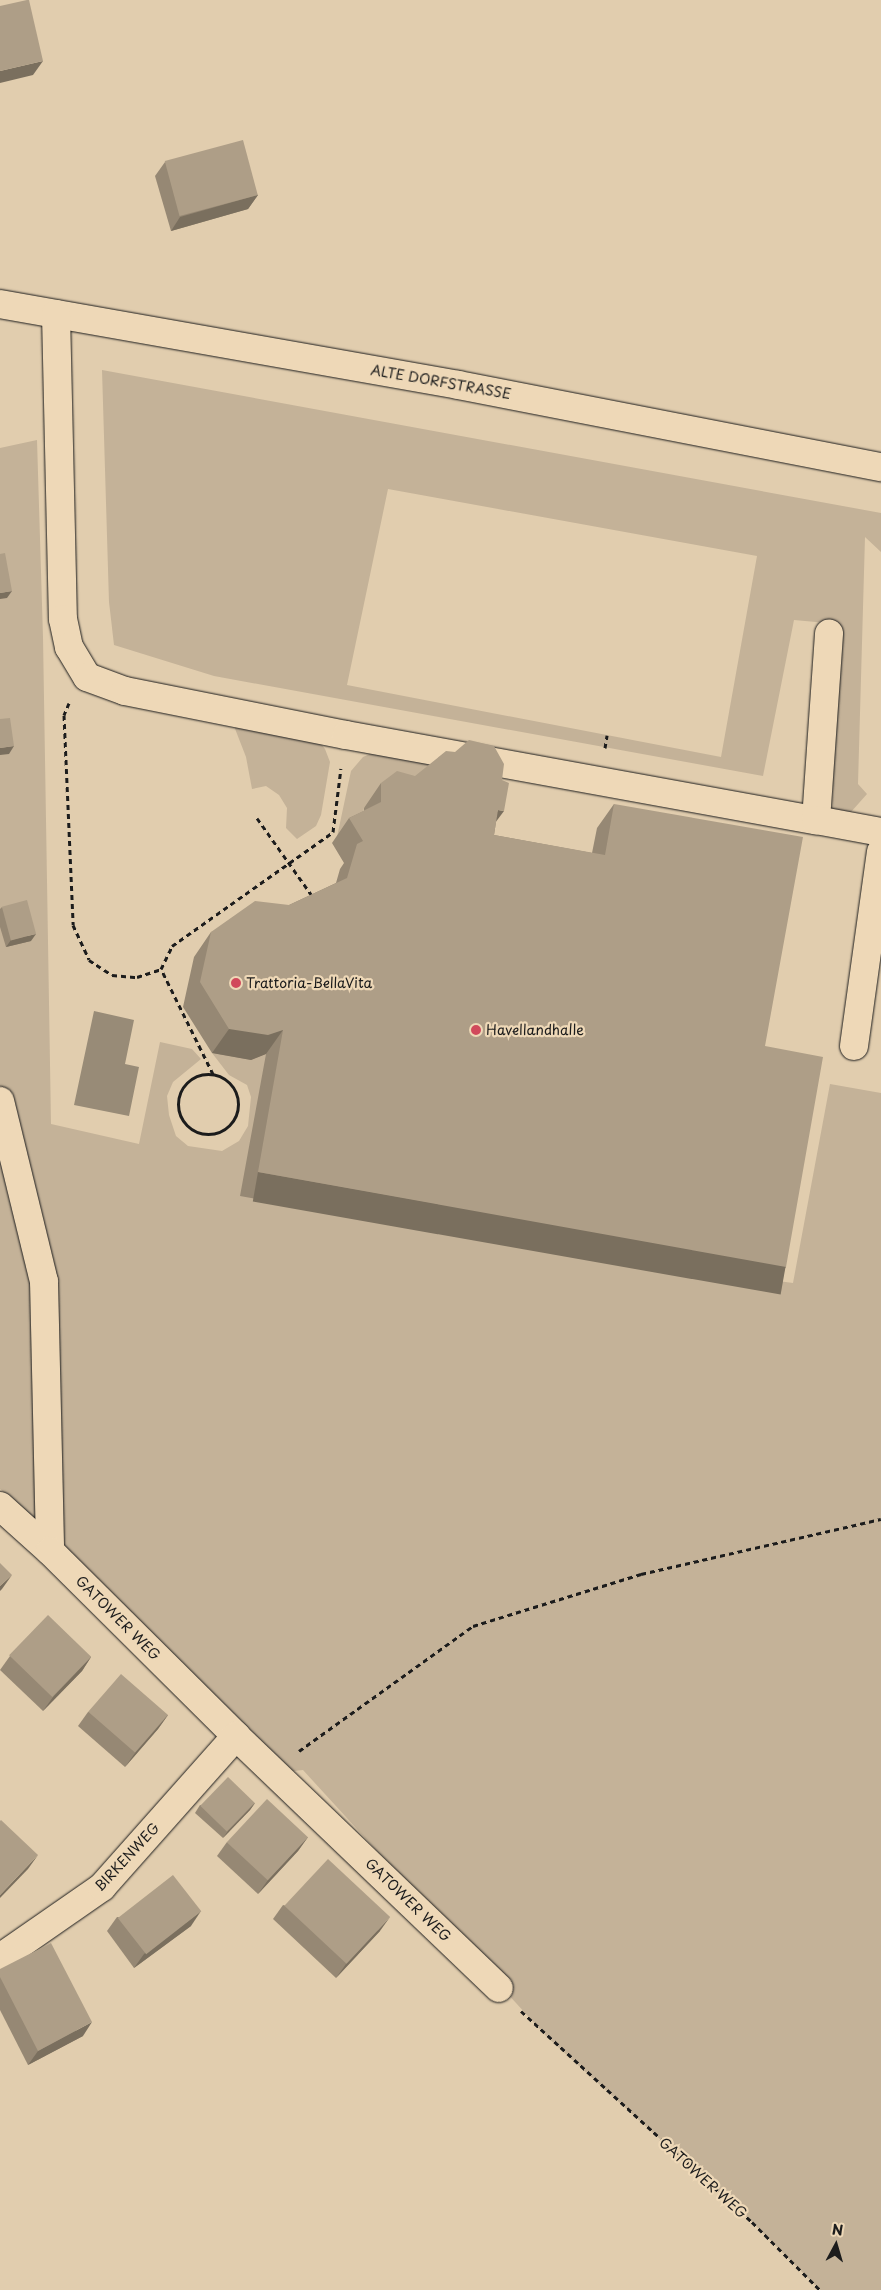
<!DOCTYPE html>
<html>
<head>
<meta charset="utf-8">
<style>
  body { margin:0 }
  #map { position:relative; width:881px; height:2290px; overflow:hidden; background:#e1cdae; font-family:"Playpen Sans",sans-serif }
  div>[style] { position:absolute }
  .green>* { inset:0; background:#c4b298 }
  .water>* { inset:0; background:#988b77 }
  .path>* { height:3px; margin-top:-1.5px; transform-origin:0; background:repeating-linear-gradient(90deg,#1c1c1c 0 5px,transparent 0 9px) }
  .path>.ring { margin:-1.5px; padding:0; box-sizing:content-box; background:none; border:3px solid #1c1c1c; border-radius:50% }
  .roads { filter:drop-shadow(0 0 1px #1c1c1c) drop-shadow(0 0 1px #1c1c1c) }
  .minor>* { height:28px; margin:-14px; padding:0 14px; transform-origin:14px; border-radius:14px; background:#eed8b7 }
  .wall>* { inset:0; background:#968874 }
  .shaded-wall>* { inset:0; background:#7a6f5e; transform-origin:0 0 }
  .building>* { inset:0; background:#ae9e87; transform-origin:0 0 }
  .dots>* { width:14px; height:14px; translate:-50% -50%; box-sizing:border-box; border:2px solid #eed8b7; border-radius:50% }
  span { translate:-50% -50%; white-space:nowrap; text-align:center; line-height:1.15; -webkit-text-stroke:4.5px #eed8b7; paint-order:stroke }
  .street-label { font-size:14px; color:#1c1c1c }
  .poi-label { font-size:14px; color:#1c1c1c }
  .left { translate:0 -50%; text-align:left }
  .north { position:absolute; left:811px; top:2220px; width:50px; height:50px; -webkit-text-stroke:4px #eed8b7; paint-order:stroke; rotate:6deg; font-size:14px; font-weight:700; line-height:20px; text-align:center; color:#1c1c1c }
  .north::after { content:''; display:block; margin:auto; width:18px; height:22px; background:#1c1c1c; clip-path:polygon(50% 0,100% 100%,50% 72%,0 100%) }
</style>
</head>
<body>
<div id="map">
  <div class="green">
    <div style="clip-path:polygon(evenodd,102px 370px,881px 513px,881px 552px,865px 537px,858px 784px,867px 794px,851px 812px,832px 811px,838px 624px,794px 620px,763px 776px,214px 676px,114px 645px,109px 602px,102px 370px,388px 489px,757px 556px,721px 757px,347px 685px,388px 489px)"></div>
    <div style="clip-path:polygon(37px 440px,43px 637px,51px 1124px,139px 1144px,160px 1042px,192px 1049px,201px 1059px,173px 1082px,167px 1096px,169px 1115px,176px 1136px,188px 1146px,222px 1151px,239px 1141px,248px 1126px,251px 1097px,247px 1085px,229px 1075px,212px 1053px,251px 1060px,266px 1054px,276px 997px,771px 1280px,793px 1283px,830px 1084px,881px 1093px,881px 2290px,820px 2290px,752px 2222px,548px 2038px,303px 1770px,276px 1773px,63px 1547px,0 1489px,0 448px)"></div>
    <div style="clip-path:polygon(232px 721px,317px 739px,325px 749px,330px 762px,321px 815px,316px 826px,297px 839px,286px 828px,287px 808px,279px 795px,266px 786px,252px 789px,246px 757px)"></div>
    <div style="clip-path:polygon(379px 750px,457px 760px,364px 808px,362px 822px,337px 837px,351px 771px,363px 757px)"></div>
  </div>
  <div class="water">
    <div style="clip-path:polygon(94px 1011px,134px 1020px,125px 1064px,139px 1067px,129px 1116px,74px 1105px)"></div>
  </div>
  <div class="path">
    <div style="left:69px;top:703px;width:13px;rotate:113deg"></div>
    <div style="left:64px;top:715px;width:210px;rotate:87.5deg"></div>
    <div style="left:73px;top:925px;width:38px;rotate:65deg"></div>
    <div style="left:89px;top:960px;width:27px;rotate:33deg"></div>
    <div style="left:112px;top:975px;width:25px;rotate:5deg"></div>
    <div style="left:137px;top:977px;width:25px;rotate:-18deg"></div>
    <div style="left:605px;top:748px;width:13px;rotate:-81deg"></div>
    <div style="left:257px;top:818px;width:97px;rotate:54.7deg"></div>
    <div class="ring" style="left:178px;top:1074px;width:57px;height:57px"></div>
    <div style="left:213px;top:1074px;width:117px;rotate:-116.3deg"></div>
    <div style="left:161px;top:969px;width:25px;rotate:-64deg"></div>
    <div style="left:172px;top:946px;width:197px;rotate:-35.3deg"></div>
    <div style="left:333px;top:832px;width:64px;rotate:-82.9deg"></div>
    <div style="left:299px;top:1751px;width:214px;rotate:-35.7deg"></div>
    <div style="left:473px;top:1626px;width:176px;rotate:-17.2deg"></div>
    <div style="left:641px;top:1574px;width:246px;rotate:-12.9deg"></div>
    <div style="left:521px;top:2011px;width:313px;rotate:42.4deg"></div>
    <div style="left:752px;top:2222px;width:96px;rotate:45deg"></div>
  </div>
  <div class="roads">
    <div class="minor">
      <div style="left:0;top:304px;width:465px;rotate:10deg"></div>
      <div style="left:458px;top:385px;width:431px;rotate:11deg"></div>
      <div style="left:56px;top:314px;width:305px;rotate:88.7deg"></div>
      <div style="left:63px;top:619px;width:29px;rotate:78deg"></div>
      <div style="left:69px;top:647px;width:35px;rotate:59deg"></div>
      <div style="left:87px;top:677px;width:40px;rotate:20.2deg"></div>
      <div style="left:125px;top:691px;width:225px;rotate:11.3deg"></div>
      <div style="left:346px;top:735px;width:478px;rotate:10.3deg"></div>
      <div style="left:816px;top:820px;width:187px;rotate:-86deg"></div>
      <div style="left:816px;top:820px;width:66px;rotate:10.5deg"></div>
      <div style="left:854px;top:1046px;width:196px;rotate:-82.1deg"></div>
      <div style="left:0;top:1101px;width:185px;rotate:76.3deg"></div>
      <div style="left:44px;top:1281px;width:270px;rotate:88.7deg"></div>
      <div style="left:0;top:1506px;width:67px;rotate:42deg"></div>
      <div style="left:50px;top:1551px;width:262px;rotate:44.8deg"></div>
      <div style="left:236px;top:1736px;width:364px;rotate:43.8deg"></div>
      <div style="left:0;top:1958px;width:124px;rotate:-34.8deg"></div>
      <div style="left:102px;top:1887px;width:202px;rotate:-48.4deg"></div>
    </div>
  </div>
  <div class="wall">
    <div style="clip-path:polygon(165px 162px,258px 195px,248px 209px,171px 231px,155px 176px)"></div>
    <div style="clip-path:polygon(381px 783px,496px 822px,494px 835px,592px 853px,597px 828px,614px 804px,765px 1046px,786px 1267px,769px 1291px,240px 1196px,266px 1054px,251px 1060px,212px 1053px,183px 1007px,194px 957px,211px 932px,289px 905px,336px 883px,340px 869px,344px 863px,332px 843px,349px 818px,364px 811px,364px 808px)"></div>
    <div style="clip-path:polygon(2px 907px,31px 941px,6px 947px,0 927px,0 909px)"></div>
    <div style="clip-path:polygon(10px 1656px,91px 1657px,82px 1671px,43px 1711px,0 1670px)"></div>
    <div style="clip-path:polygon(88px 1712px,168px 1715px,158px 1729px,125px 1767px,78px 1726px)"></div>
    <div style="clip-path:polygon(255px 1803px,250px 1810px,223px 1838px,195px 1813px,200px 1805px)"></div>
    <div style="clip-path:polygon(308px 1837px,298px 1851px,258px 1894px,217px 1856px,227px 1842px)"></div>
    <div style="clip-path:polygon(283px 1905px,380px 1931px,336px 1978px,273px 1919px)"></div>
    <div style="clip-path:polygon(117px 1917px,191px 1926px,134px 1968px,107px 1931px)"></div>
    <div style="clip-path:polygon(0 1969px,83px 2036px,28px 2065px,0 2010px)"></div>
  </div>
  <div class="shaded-wall">
    <div style="clip-path:polygon(43px 61px,33px 75px,0 83px,0 71px)"></div>
    <div style="clip-path:polygon(258px 195px,248px 209px,171px 231px,180px 217px)"></div>
    <div style="clip-path:polygon(12px 591px,7px 598px,0 599px,0 593px)"></div>
    <div style="clip-path:polygon(14px 746px,9px 754px,0 755px,0 748px)"></div>
    <div style="clip-path:polygon(498px 810px,504px 811px,486px 835px)"></div>
    <div style="clip-path:polygon(36px 934px,31px 941px,6px 947px,11px 940px)"></div>
    <div style="clip-path:polygon(229px 1029px,283px 1030px,266px 1054px,251px 1060px,212px 1053px)"></div>
    <div style="left:258px;top:1172px;width:536px;height:30px;rotate:10deg"></div>
    <div style="clip-path:polygon(12px 1575px,2px 1589px,0 1591px,0 1586px)"></div>
    <div style="clip-path:polygon(91px 1657px,82px 1671px,43px 1711px,53px 1697px)"></div>
    <div style="clip-path:polygon(168px 1715px,158px 1729px,125px 1767px,135px 1753px)"></div>
    <div style="clip-path:polygon(255px 1803px,250px 1810px,223px 1838px,228px 1831px)"></div>
    <div style="clip-path:polygon(308px 1837px,298px 1851px,258px 1894px,268px 1880px)"></div>
    <div style="clip-path:polygon(38px 1855px,28px 1869px,0 1898px,0 1895px)"></div>
    <div style="clip-path:polygon(201px 1911px,191px 1926px,134px 1968px,144px 1954px)"></div>
    <div style="clip-path:polygon(390px 1917px,380px 1931px,336px 1978px,346px 1964px)"></div>
    <div style="clip-path:polygon(92px 2022px,83px 2036px,28px 2065px,38px 2051px)"></div>
  </div>
  <div class="building">
    <div style="clip-path:polygon(27px 0,29px 0,43px 61px,0 71px,0 6px)"></div>
    <div style="left:243px;top:140px;width:57px;height:81px;rotate:75deg"></div>
    <div style="clip-path:polygon(5px 553px,12px 591px,0 593px,0 554px)"></div>
    <div style="clip-path:polygon(10px 718px,14px 746px,0 748px,0 719px)"></div>
    <div style="clip-path:polygon(469px 740px,494px 746px,504px 764px,502px 780px,509px 783px,504px 811px,498px 810px,494px 835px,605px 855px,614px 804px,803px 837px,765px 1046px,823px 1057px,786px 1267px,258px 1172px,283px 1030px,268px 1035px,229px 1029px,200px 982px,211px 932px,255px 901px,289px 905px,347px 878px,357px 844px,363px 841px,349px 818px,381px 802px,381px 783px,397px 771px,415px 776px,446px 751px,455px 752px)"></div>
    <div style="left:27px;top:900px;width:35px;height:26px;rotate:75deg"></div>
    <div style="clip-path:polygon(0 1563px,12px 1575px,0 1586px)"></div>
    <div style="left:48px;top:1615px;width:60px;height:56px;rotate:44deg"></div>
    <div style="left:121px;top:1674px;width:62px;height:50px;rotate:41deg"></div>
    <div style="left:228px;top:1777px;width:37px;height:40px;rotate:44deg"></div>
    <div style="left:267px;top:1799px;width:56px;height:59px;rotate:43deg"></div>
    <div style="clip-path:polygon(1px 1820px,38px 1855px,0 1895px,0 1821px)"></div>
    <div style="left:328px;top:1859px;width:85px;height:64px;rotate:43deg"></div>
    <div style="left:173px;top:1875px;width:46px;height:70px;rotate:52deg"></div>
    <div style="clip-path:polygon(51px 1943px,92px 2022px,38px 2051px,0 1977px,0 1969px)"></div>
  </div>
  <div class="dots">
    <div style="left:236px;top:983px;background:#d1495b"></div>
    <div style="left:476px;top:1030px;background:#d1495b"></div>
  </div>
  <div class="street-label">
    <span style="left:441px;top:382px;rotate:10deg">ALTE DORFSTRASSE</span>
    <span style="left:118px;top:1618px;rotate:45deg">GATOWER WEG</span>
    <span style="left:127px;top:1857px;rotate:-47deg">BIRKENWEG</span>
    <span style="left:408px;top:1900px;rotate:44deg">GATOWER WEG</span>
    <span style="left:703px;top:2178px;rotate:42deg">GATOWER WEG</span>
  </div>
  <div class="poi-label">
    <span class="left" style="left:246px;top:983px">Trattoria-BellaVita</span>
    <span class="left" style="left:486px;top:1030px">Havellandhalle</span>
  </div>
  <div class="north">N</div>
</div>
</body>
</html>
